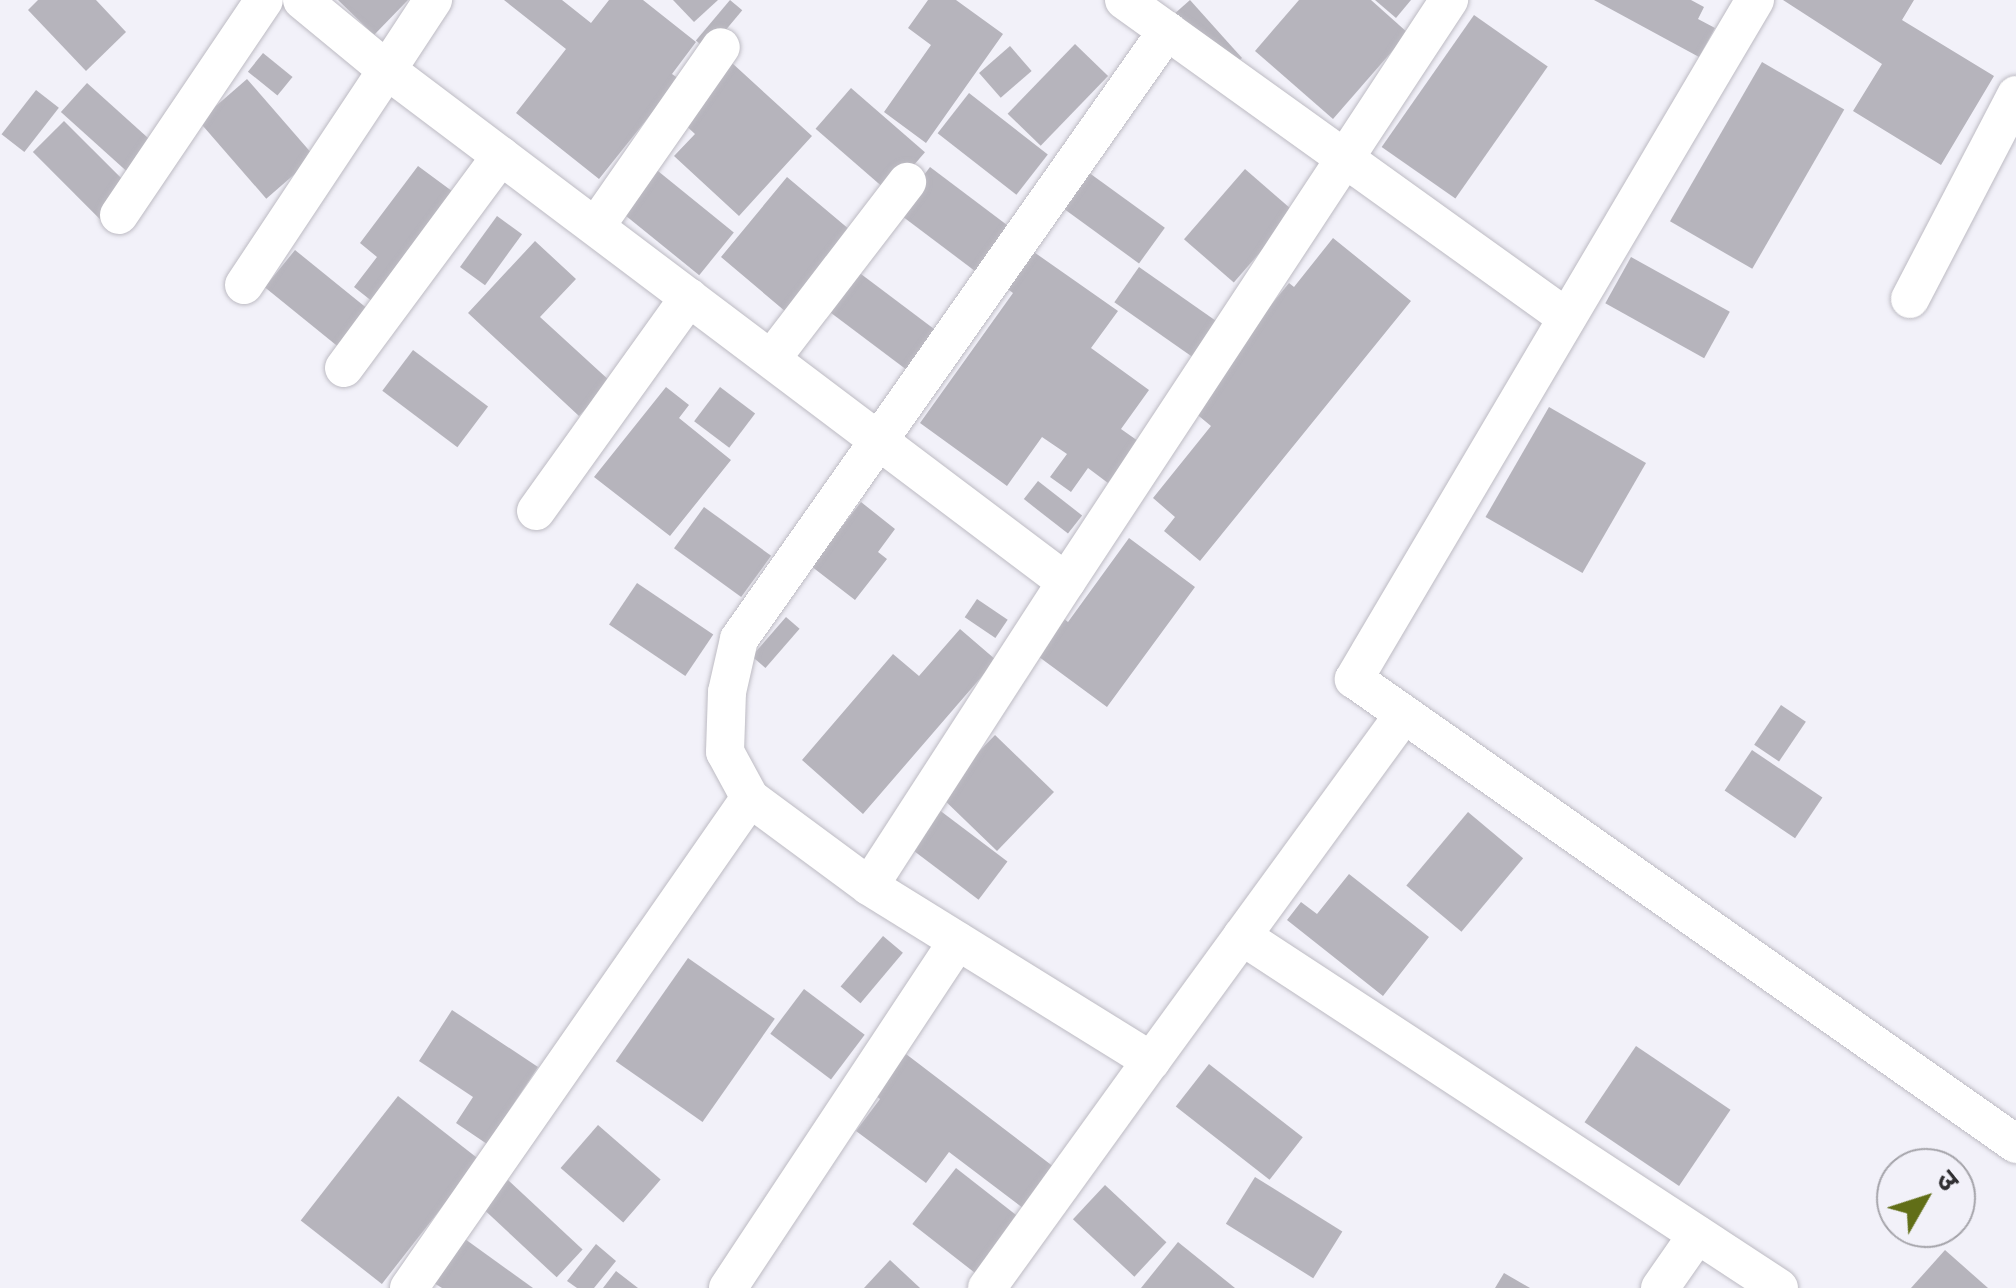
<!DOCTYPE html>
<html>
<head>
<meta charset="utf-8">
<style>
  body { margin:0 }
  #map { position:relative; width:2016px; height:1288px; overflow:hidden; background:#f2f1f9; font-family:Montserrat,"Noto Sans Devanagari",sans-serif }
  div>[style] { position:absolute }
  .building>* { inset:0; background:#b6b4bc; transform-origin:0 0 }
  .roads { filter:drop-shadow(0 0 2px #bdbbc3) drop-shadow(0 0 2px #bdbbc3) }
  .street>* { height:38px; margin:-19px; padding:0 19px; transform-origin:19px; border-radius:19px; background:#fff }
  span { translate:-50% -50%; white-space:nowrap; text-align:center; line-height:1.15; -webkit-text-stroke:9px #f2f1f9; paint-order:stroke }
  .north { position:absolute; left:1876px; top:1148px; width:100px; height:100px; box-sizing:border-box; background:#f2f1f9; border:2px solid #a4a3a9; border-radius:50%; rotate:51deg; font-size:28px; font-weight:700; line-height:40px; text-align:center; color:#302f32 }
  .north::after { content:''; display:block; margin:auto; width:35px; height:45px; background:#616e17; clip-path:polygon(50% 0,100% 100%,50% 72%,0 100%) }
</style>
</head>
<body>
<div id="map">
  <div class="building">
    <div style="clip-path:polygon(38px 0,96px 0,126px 32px,86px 71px,28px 10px)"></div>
    <div style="clip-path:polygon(338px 0,408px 0,374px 35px)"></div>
    <div style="clip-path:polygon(504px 0,562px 0,591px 23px,609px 0,643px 0,696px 42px,672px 74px,679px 79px,599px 179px,516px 113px,566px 49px)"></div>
    <div style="clip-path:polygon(673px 0,718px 0,694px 22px)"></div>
    <div style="left:730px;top:0;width:16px;height:53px;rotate:40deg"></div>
    <div style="clip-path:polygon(928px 0,956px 0,1003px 34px,926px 143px,884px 112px,931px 45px,908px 28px)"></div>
    <div style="clip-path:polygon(1190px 0,1242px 58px,1223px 75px,1164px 23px)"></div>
    <div style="clip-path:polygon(1299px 0,1371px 0,1408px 33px,1333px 119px,1255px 51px)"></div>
    <div style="clip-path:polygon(1375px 0,1411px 0,1396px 18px)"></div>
    <div style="clip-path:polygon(1594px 0,1691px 0,1704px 7px,1698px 19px,1715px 28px,1699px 57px)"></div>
    <div style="clip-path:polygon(1783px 0,1914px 0,1902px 20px,1994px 76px,1941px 165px,1853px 111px,1882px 64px)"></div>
    <div style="left:1474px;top:15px;width:90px;height:161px;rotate:35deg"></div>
    <div style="left:1075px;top:44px;width:46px;height:97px;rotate:44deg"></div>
    <div style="left:1010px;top:46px;width:33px;height:41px;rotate:49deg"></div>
    <div style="left:263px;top:53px;width:38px;height:24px;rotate:39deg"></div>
    <div style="left:1762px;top:62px;width:95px;height:184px;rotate:30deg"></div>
    <div style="clip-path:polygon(732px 63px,812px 136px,739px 216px,674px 156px,695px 134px,680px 120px)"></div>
    <div style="left:247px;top:79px;width:103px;height:64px;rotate:49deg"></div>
    <div style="left:87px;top:83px;width:96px;height:39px;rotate:42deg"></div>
    <div style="left:851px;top:88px;width:98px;height:54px;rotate:41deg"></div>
    <div style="left:36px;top:90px;width:29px;height:56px;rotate:38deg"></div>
    <div style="left:969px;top:93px;width:100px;height:51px;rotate:38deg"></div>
    <div style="left:64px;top:121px;width:97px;height:44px;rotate:45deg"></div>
    <div style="clip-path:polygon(418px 166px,460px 197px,378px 306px,354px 287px,377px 257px,360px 243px)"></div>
    <div style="left:653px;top:167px;width:104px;height:55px;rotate:39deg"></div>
    <div style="left:930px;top:167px;width:108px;height:56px;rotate:37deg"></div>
    <div style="left:1245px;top:169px;width:66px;height:93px;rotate:41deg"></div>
    <div style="left:1088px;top:172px;width:95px;height:44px;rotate:36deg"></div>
    <div style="clip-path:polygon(787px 177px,850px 230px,818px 267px,827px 275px,792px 317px,721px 257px)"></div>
    <div style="left:497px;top:216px;width:31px;height:63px;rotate:36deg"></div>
    <div style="clip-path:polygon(1333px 238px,1411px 301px,1200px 561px,1164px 531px,1175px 517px,1153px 498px,1211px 426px,1188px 407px,1289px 283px,1294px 287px)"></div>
    <div style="clip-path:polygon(535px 241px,576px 279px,540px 317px,611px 382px,579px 416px,468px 313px)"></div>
    <div style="left:295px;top:250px;width:104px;height:48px;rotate:39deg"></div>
    <div style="clip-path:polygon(1031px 250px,1118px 311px,1091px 348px,1149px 390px,1121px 429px,1138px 441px,1108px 483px,1088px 468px,1071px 492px,1050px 477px,1067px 454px,1042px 437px,1007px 486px,920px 423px,1013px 293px,1005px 287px)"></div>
    <div style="left:1631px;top:257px;width:113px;height:53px;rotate:29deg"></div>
    <div style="left:1139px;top:267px;width:95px;height:43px;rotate:35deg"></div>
    <div style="left:853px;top:268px;width:109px;height:49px;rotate:37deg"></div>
    <div style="left:413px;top:350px;width:94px;height:51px;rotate:37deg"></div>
    <div style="clip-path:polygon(666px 387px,689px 405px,679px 418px,731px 460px,670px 536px,594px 477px)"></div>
    <div style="left:720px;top:387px;width:44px;height:43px;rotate:37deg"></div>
    <div style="left:1549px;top:407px;width:112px;height:127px;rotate:30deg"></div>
    <div style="left:1038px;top:481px;width:56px;height:23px;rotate:38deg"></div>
    <div style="clip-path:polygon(861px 502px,895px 529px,878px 552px,887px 559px,855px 600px,811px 566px)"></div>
    <div style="left:704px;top:507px;width:83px;height:51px;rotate:36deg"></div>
    <div style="clip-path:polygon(1129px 538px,1195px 587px,1107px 707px,1031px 651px,1058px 614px,1068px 622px)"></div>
    <div style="left:637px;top:583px;width:92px;height:50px;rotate:34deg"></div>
    <div style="left:977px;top:599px;width:37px;height:22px;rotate:34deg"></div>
    <div style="left:786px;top:617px;width:18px;height:52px;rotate:41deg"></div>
    <div style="clip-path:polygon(960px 629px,996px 660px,863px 814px,802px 760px,893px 654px,919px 676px)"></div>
    <div style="left:1781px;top:705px;width:30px;height:48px;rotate:34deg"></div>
    <div style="left:995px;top:735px;width:82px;height:82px;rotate:44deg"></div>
    <div style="left:1752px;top:750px;width:85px;height:49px;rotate:34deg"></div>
    <div style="left:930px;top:803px;width:97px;height:48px;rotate:37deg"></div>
    <div style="left:1468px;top:812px;width:72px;height:96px;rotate:40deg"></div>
    <div style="clip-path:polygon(1349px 874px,1429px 937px,1383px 996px,1287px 920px,1301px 902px,1317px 914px)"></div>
    <div style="left:883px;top:936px;width:26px;height:66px;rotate:40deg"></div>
    <div style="left:688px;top:958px;width:106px;height:126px;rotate:35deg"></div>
    <div style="left:804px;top:989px;width:76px;height:56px;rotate:37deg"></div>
    <div style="clip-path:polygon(452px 1010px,538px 1067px,487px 1144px,456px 1123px,473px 1097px,419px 1061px)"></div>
    <div style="left:1636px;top:1046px;width:114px;height:92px;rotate:34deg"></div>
    <div style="clip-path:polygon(906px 1054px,1063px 1174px,1032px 1215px,949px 1152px,926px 1183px,856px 1131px,880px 1099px,875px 1095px)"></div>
    <div style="left:1209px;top:1064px;width:119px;height:54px;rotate:38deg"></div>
    <div style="left:398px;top:1096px;width:103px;height:158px;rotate:38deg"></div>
    <div style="left:598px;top:1125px;width:83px;height:57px;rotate:41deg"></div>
    <div style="left:956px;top:1168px;width:90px;height:71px;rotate:38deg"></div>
    <div style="left:1255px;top:1177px;width:103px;height:55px;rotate:32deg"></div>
    <div style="left:508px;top:1180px;width:102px;height:38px;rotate:43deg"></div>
    <div style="left:1105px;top:1185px;width:84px;height:47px;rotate:43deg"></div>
    <div style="clip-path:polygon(465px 1239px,533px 1288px,442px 1288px,434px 1283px)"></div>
    <div style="clip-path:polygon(1178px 1242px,1235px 1288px,1141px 1288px)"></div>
    <div style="clip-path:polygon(596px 1244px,616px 1261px,594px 1288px,577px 1288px,567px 1281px)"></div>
    <div style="clip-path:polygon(1945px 1250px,1988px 1288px,1911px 1288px)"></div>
    <div style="clip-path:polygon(890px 1260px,920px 1288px,864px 1288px)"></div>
    <div style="clip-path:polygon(616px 1271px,638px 1288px,603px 1288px)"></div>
    <div style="clip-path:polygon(1504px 1273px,1530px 1288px,1495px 1288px)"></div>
  </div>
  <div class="roads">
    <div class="street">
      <div style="left:302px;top:0;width:110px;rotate:39.5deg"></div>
      <div style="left:387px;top:70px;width:84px;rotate:-56.7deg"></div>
      <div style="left:1124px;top:0;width:545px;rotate:35.67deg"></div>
      <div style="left:1755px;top:0;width:789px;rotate:120.57deg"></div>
      <div style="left:1354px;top:679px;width:809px;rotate:35.08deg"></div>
      <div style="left:119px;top:215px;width:259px;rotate:-56deg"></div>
      <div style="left:596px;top:226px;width:218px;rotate:-55.1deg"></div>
      <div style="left:244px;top:285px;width:258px;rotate:-56.4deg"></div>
      <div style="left:387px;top:70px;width:850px;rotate:37.02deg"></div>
      <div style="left:1066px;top:582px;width:697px;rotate:-56.65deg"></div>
      <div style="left:1910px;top:299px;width:230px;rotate:-62.5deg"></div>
      <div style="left:772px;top:358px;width:222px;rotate:-52.5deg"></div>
      <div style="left:344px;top:368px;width:264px;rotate:-53.5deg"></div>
      <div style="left:536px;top:511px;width:263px;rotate:-54.4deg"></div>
      <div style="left:1066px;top:582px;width:362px;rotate:122.9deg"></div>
      <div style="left:869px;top:886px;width:332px;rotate:31.8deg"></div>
      <div style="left:1151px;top:1061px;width:429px;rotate:-53.9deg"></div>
      <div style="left:750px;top:798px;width:52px;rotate:-118.5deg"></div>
      <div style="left:725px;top:752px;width:60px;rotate:-88.1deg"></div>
      <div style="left:727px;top:692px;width:54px;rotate:-77.2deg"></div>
      <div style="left:739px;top:639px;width:744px;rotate:-54.86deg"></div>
      <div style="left:1242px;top:936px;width:642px;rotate:33.24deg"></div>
      <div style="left:409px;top:1288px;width:597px;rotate:-55.17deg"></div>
      <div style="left:750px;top:798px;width:148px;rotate:36.5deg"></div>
      <div style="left:728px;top:1288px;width:416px;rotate:-56.5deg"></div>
      <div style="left:987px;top:1288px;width:280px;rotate:-54.2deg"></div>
      <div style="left:1660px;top:1288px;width:65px;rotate:-55.1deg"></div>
    </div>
  </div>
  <div class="north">उ</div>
</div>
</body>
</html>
